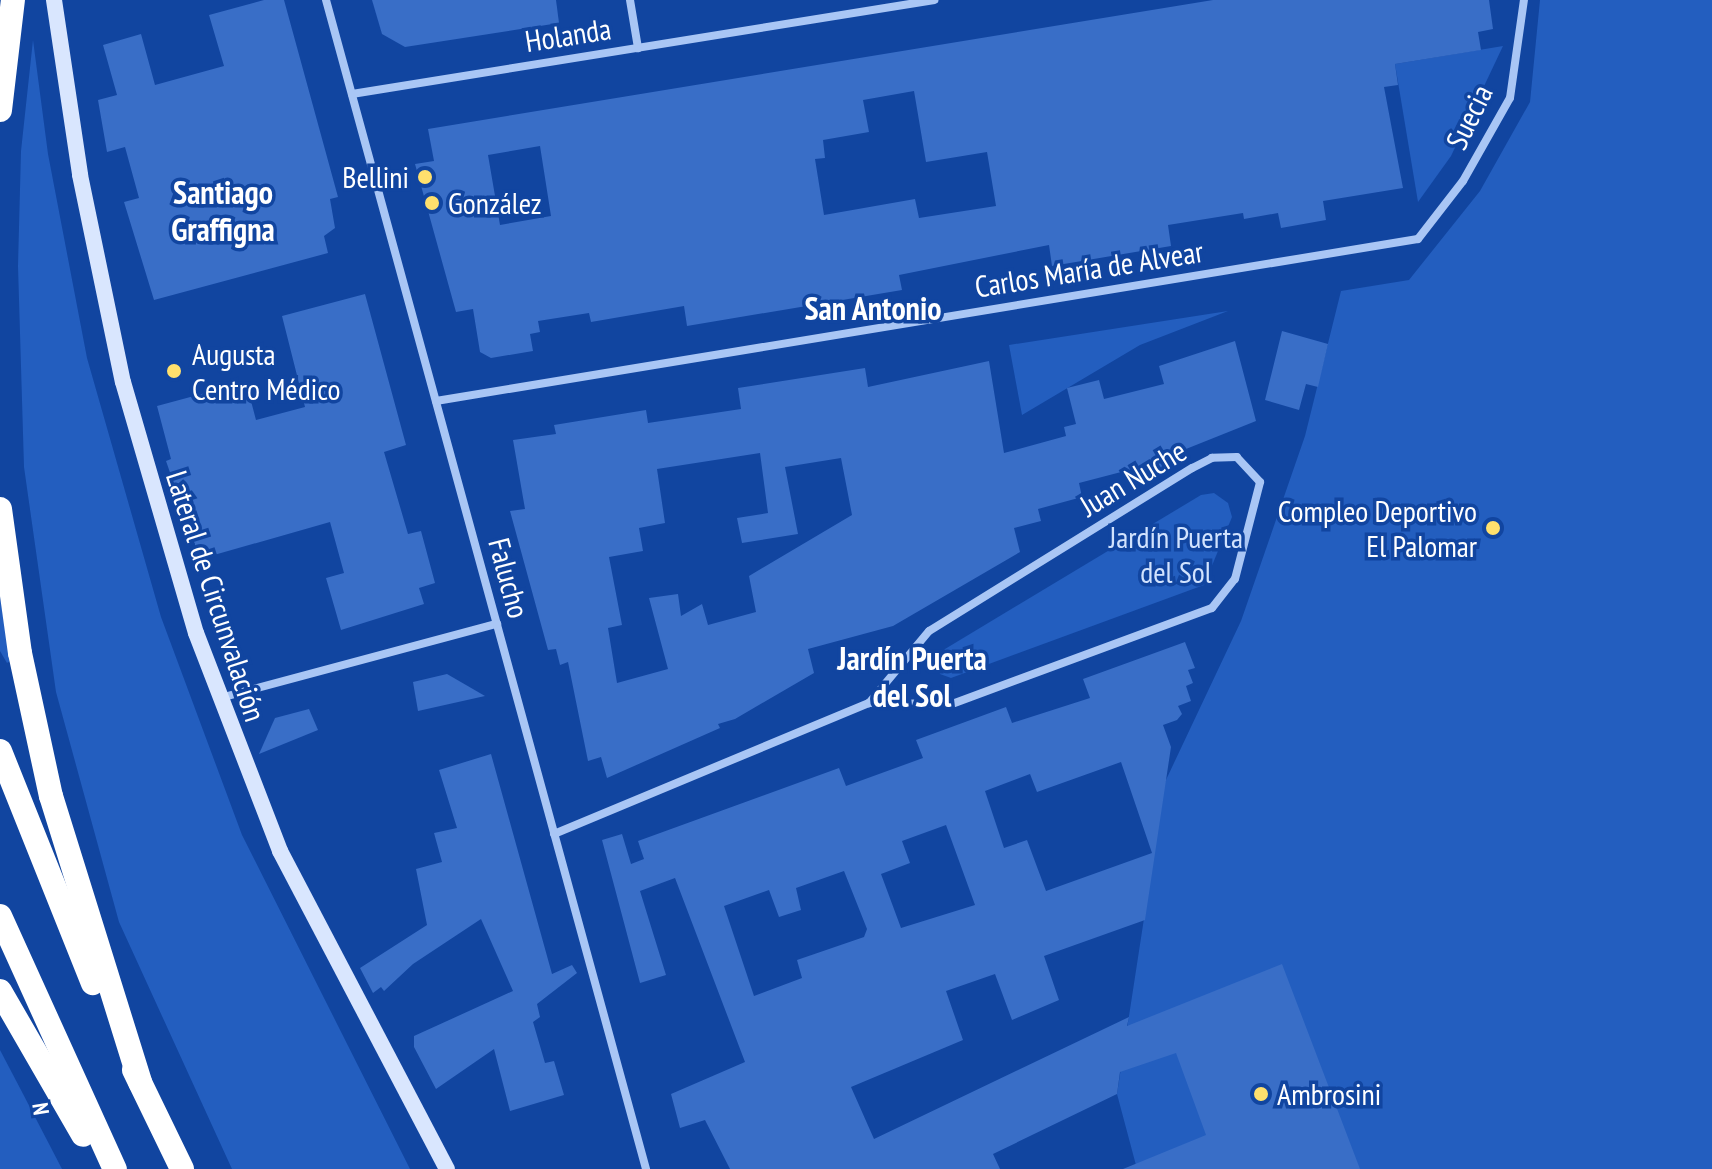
<!DOCTYPE html>
<html>
<head>
<meta charset="utf-8">
<style>
  body { margin:0 }
  #map { position:relative; width:1712px; height:1169px; overflow:hidden; background:#1145a0; font-family:"PT Sans Narrow",sans-serif }
  div>[style] { position:absolute }
  .green>* { inset:0; background:#235ebf }
  .building>* { inset:0; background:#396ec7 }
  .street>* { height:8px; margin:-4px; padding:0 4px; transform-origin:4px; border-radius:4px; background:#a9c6f5 }
  .secondary>* { height:16px; margin:-8px; padding:0 8px; transform-origin:8px; border-radius:8px; background:#d9e6fe }
  .highway>* { height:24px; margin:-12px; padding:0 12px; transform-origin:12px; border-radius:12px; background:#fff }
  .dots>* { width:22px; height:22px; translate:-50% -50%; box-sizing:border-box; border:4px solid #1145a0; border-radius:50% }
  span { translate:-50% -50%; white-space:nowrap; text-align:center; line-height:1.15; -webkit-text-stroke:7px #1145a0; paint-order:stroke }
  .street-label { font-size:30px; color:#fff }
  .poi-label { font-size:30px; color:#fff }
  .right { translate:-100% -50%; text-align:right }
  .left { translate:0 -50%; text-align:left }
  .park-label { font-size:30px; color:#d2e3fe }
  .neighbourhood-label { font-size:32px; color:#fff; font-weight:700 }
  .north { position:absolute; left:24px; top:1065px; width:80px; height:80px; -webkit-text-stroke:6px #1145a0; paint-order:stroke; rotate:261deg; font-size:22px; font-weight:700; line-height:32px; text-align:center; color:#fff }
  .north::after { content:''; display:block; margin:auto; width:28px; height:36px; background:#fff; clip-path:polygon(50% 0,100% 100%,50% 72%,0 100%) }
</style>
</head>
<body>
<div id="map">
  <div class="green">
    <div style="clip-path:polygon(1540px 0,1712px 0,1712px 1169px,1137px 1169px,1117px 1094px,1165px 782px,1241px 621px,1305px 436px,1341px 291px,1409px 280px,1480px 191px,1530px 102px)"></div>
    <div style="clip-path:polygon(33px 40px,48px 154px,87px 358px,161px 617px,242px 835px,410px 1169px,232px 1169px,119px 922px,56px 692px,24px 467px,18px 266px,21px 151px)"></div>
    <div style="clip-path:polygon(1503px 46px,1451px 156px,1418px 202px,1395px 64px)"></div>
    <div style="clip-path:polygon(1228px 311px,1140px 345px,1022px 415px,1009px 345px)"></div>
    <div style="clip-path:polygon(1214px 493px,1228px 503px,1232px 517px,1204px 585px,951px 678px,940px 674px,936px 662px,945px 649px,1201px 495px)"></div>
    <div style="clip-path:polygon(0 597px,10px 661px,7px 663px,0 651px)"></div>
    <div style="clip-path:polygon(0 1050px,22px 1092px,62px 1169px,0 1169px)"></div>
  </div>
  <div class="building">
    <div style="clip-path:polygon(264px 0,284px 0,338px 197px,330px 199px,335px 228px,324px 236px,328px 253px,154px 300px,124px 202px,139px 198px,125px 147px,107px 152px,98px 100px,117px 95px,103px 45px,141px 34px,155px 85px,224px 66px,209px 15px)"></div>
    <div style="clip-path:polygon(372px 0,556px 0,559px 23px,405px 47px,382px 34px)"></div>
    <div style="clip-path:polygon(evenodd,1213px 0,1489px 0,1493px 29px,1478px 32px,1481px 50px,1395px 64px,1398px 85px,1384px 87px,1403px 188px,1323px 201px,1326px 220px,1281px 228px,1278px 213px,1244px 219px,1243px 213px,1168px 225px,1171px 246px,1052px 266px,1049px 245px,899px 275px,902px 290px,687px 326px,684px 306px,591px 322px,589px 313px,538px 321px,540px 332px,530px 334px,533px 351px,491px 358px,480px 352px,473px 309px,456px 312px,415px 164px,434px 161px,428px 129px,1213px 0,914px 91px,926px 162px,987px 152px,996px 206px,919px 218px,915px 199px,824px 215px,815px 159px,825px 158px,823px 140px,869px 132px,863px 100px,914px 91px,1213px 0,540px 146px,551px 216px,500px 225px,488px 155px,540px 146px)"></div>
    <div style="clip-path:polygon(365px 294px,406px 445px,384px 452px,408px 534px,421px 531px,435px 583px,419px 588px,424px 604px,341px 630px,326px 578px,344px 573px,330px 522px,200px 559px,166px 461px,171px 459px,157px 406px,246px 382px,256px 420px,305px 407px,282px 316px)"></div>
    <div style="clip-path:polygon(1282px 331px,1328px 344px,1318px 387px,1306px 384px,1299px 410px,1265px 400px)"></div>
    <div style="clip-path:polygon(evenodd,1235px 341px,1256px 421px,1181px 451px,1182px 456px,1129px 486px,1125px 471px,1079px 483px,1082px 497px,1038px 509px,1041px 521px,1014px 528px,1020px 552px,893px 626px,808px 649px,814px 673px,735px 719px,718px 724px,720px 728px,607px 778px,601px 757px,588px 761px,568px 662px,560px 665px,556px 649px,548px 650px,510px 511px,525px 509px,513px 440px,556px 434px,554px 425px,646px 410px,648px 423px,741px 409px,738px 388px,865px 368px,868px 387px,989px 361px,1004px 453px,1066px 436px,1064px 427px,1076px 424px,1067px 388px,1099px 380px,1104px 399px,1164px 384px,1159px 366px,1235px 341px,760px 453px,768px 513px,737px 518px,742px 543px,798px 534px,785px 467px,841px 458px,852px 515px,749px 576px,756px 612px,708px 625px,702px 604px,681px 616px,678px 594px,649px 598px,668px 669px,617px 683px,608px 628px,622px 625px,609px 557px,643px 551px,639px 528px,665px 523px,657px 469px,760px 453px)"></div>
    <div style="clip-path:polygon(evenodd,1185px 642px,1195px 668px,1188px 670px,1193px 683px,1186px 686px,1191px 701px,1178px 706px,1182px 714px,1177px 720px,1163px 725px,1171px 747px,1145px 920px,1044px 956px,1059px 1000px,1012px 1020px,995px 974px,946px 991px,963px 1040px,851px 1087px,874px 1139px,1129px 1017px,1127px 1026px,1282px 964px,1360px 1169px,1123px 1169px,1206px 1135px,1176px 1053px,1120px 1072px,1117px 1094px,993px 1154px,1000px 1169px,730px 1169px,705px 1120px,680px 1128px,671px 1094px,745px 1062px,675px 878px,640px 891px,666px 975px,640px 983px,602px 840px,622px 834px,631px 864px,644px 859px,638px 841px,839px 768px,846px 786px,923px 758px,916px 740px,1006px 707px,1012px 723px,1090px 698px,1083px 679px,1185px 642px,1121px 762px,1152px 853px,1046px 891px,1027px 840px,1004px 848px,985px 791px,1030px 774px,1037px 792px,1121px 762px,1185px 642px,946px 825px,975px 905px,901px 928px,881px 874px,910px 863px,902px 841px,946px 825px,1185px 642px,844px 871px,867px 929px,864px 937px,797px 960px,802px 978px,754px 996px,724px 906px,769px 890px,779px 917px,801px 910px,796px 888px,844px 871px)"></div>
    <div style="clip-path:polygon(447px 674px,485px 696px,418px 711px,413px 682px)"></div>
    <div style="clip-path:polygon(309px 709px,318px 730px,259px 754px,275px 718px)"></div>
    <div style="clip-path:polygon(491px 754px,552px 974px,572px 965px,577px 973px,537px 1004px,540px 1017px,533px 1022px,545px 1063px,554px 1061px,564px 1095px,510px 1111px,494px 1049px,436px 1089px,414px 1047px,414px 1036px,513px 991px,481px 919px,413px 964px,384px 991px,381px 987px,373px 993px,360px 968px,427px 925px,416px 869px,442px 862px,434px 833px,457px 828px,439px 770px)"></div>
  </div>
  <div class="street">
    <div style="left:326px;top:0;width:1212px;rotate:74.69deg"></div>
    <div style="left:630px;top:0;width:49px;rotate:80.5deg"></div>
    <div style="left:352px;top:94px;width:590px;rotate:-9.17deg"></div>
    <div style="left:436px;top:401px;width:995px;rotate:-9.37deg"></div>
    <div style="left:1418px;top:239px;width:73px;rotate:-52.2deg"></div>
    <div style="left:1463px;top:181px;width:95px;rotate:-60.5deg"></div>
    <div style="left:1510px;top:98px;width:99px;rotate:-81.9deg"></div>
    <div style="left:220px;top:698px;width:287px;rotate:-15deg"></div>
    <div style="left:554px;top:834px;width:341px;rotate:-22.6deg"></div>
    <div style="left:869px;top:703px;width:83px;rotate:0.7deg"></div>
    <div style="left:952px;top:704px;width:277px;rotate:-20.3deg"></div>
    <div style="left:1212px;top:608px;width:37px;rotate:-52deg"></div>
    <div style="left:1235px;top:579px;width:100px;rotate:-75.5deg"></div>
    <div style="left:1260px;top:482px;width:34px;rotate:-133deg"></div>
    <div style="left:1237px;top:457px;width:25px;rotate:178deg"></div>
    <div style="left:1212px;top:458px;width:22px;rotate:153deg"></div>
    <div style="left:1192px;top:468px;width:309px;rotate:148.2deg"></div>
    <div style="left:929px;top:631px;width:94px;rotate:129.8deg"></div>
  </div>
  <div class="secondary">
    <div style="left:54px;top:0;width:177px;rotate:81.5deg"></div>
    <div style="left:80px;top:175px;width:211px;rotate:78.3deg"></div>
    <div style="left:123px;top:382px;width:261px;rotate:73.8deg"></div>
    <div style="left:196px;top:633px;width:234px;rotate:68.9deg"></div>
    <div style="left:280px;top:851px;width:359px;rotate:62.3deg"></div>
  </div>
  <div class="highway">
    <div style="left:0;top:110px;width:111px;rotate:-83.3deg"></div>
    <div style="left:0;top:509px;width:145px;rotate:82.1deg"></div>
    <div style="left:20px;top:653px;width:146px;rotate:77.8deg"></div>
    <div style="left:51px;top:796px;width:300px;rotate:72.7deg"></div>
    <div style="left:0;top:751px;width:250px;rotate:68.2deg"></div>
    <div style="left:0;top:916px;width:278px;rotate:65.6deg"></div>
    <div style="left:0;top:991px;width:166px;rotate:60deg"></div>
    <div style="left:134px;top:1070px;width:110px;rotate:64.1deg"></div>
  </div>
  <div class="dots">
    <div style="left:425px;top:177px;background:#ffe06d"></div>
    <div style="left:432px;top:203px;background:#ffe06d"></div>
    <div style="left:174px;top:371px;background:#ffe06d"></div>
    <div style="left:1493px;top:528px;background:#ffe06d"></div>
    <div style="left:1261px;top:1094px;background:#ffe06d"></div>
  </div>
  <div class="street-label">
    <span style="left:568px;top:35px;rotate:-9deg">Holanda</span>
    <span style="left:1469px;top:117px;rotate:-64deg">Suecia</span>
    <span style="left:1089px;top:269px;rotate:-9deg">Carlos María de Alvear</span>
    <span style="left:1133px;top:478px;rotate:-31deg">Juan Nuche</span>
    <span style="left:509px;top:578px;rotate:75deg">Falucho</span>
    <span style="left:216px;top:596px;rotate:72deg">Lateral de Circunvalación</span>
  </div>
  <div class="poi-label">
    <span class="right" style="left:409px;top:177px">Bellini</span>
    <span class="left" style="left:448px;top:203px">González</span>
    <span class="left" style="left:192px;top:371px">Augusta<br>Centro Médico</span>
    <span class="right" style="left:1477px;top:528px">Compleo Deportivo<br>El Palomar</span>
    <span class="left" style="left:1277px;top:1094px">Ambrosini</span>
  </div>
  <div class="park-label">
    <span style="left:1176px;top:554px">Jardín Puerta<br>del Sol</span>
  </div>
  <div class="neighbourhood-label">
    <span style="left:223px;top:211px">Santiago<br>Graffigna</span>
    <span style="left:873px;top:308px">San Antonio</span>
    <span style="left:912px;top:677px">Jardín Puerta<br>del Sol</span>
  </div>
  <div class="north">N</div>
</div>
</body>
</html>
